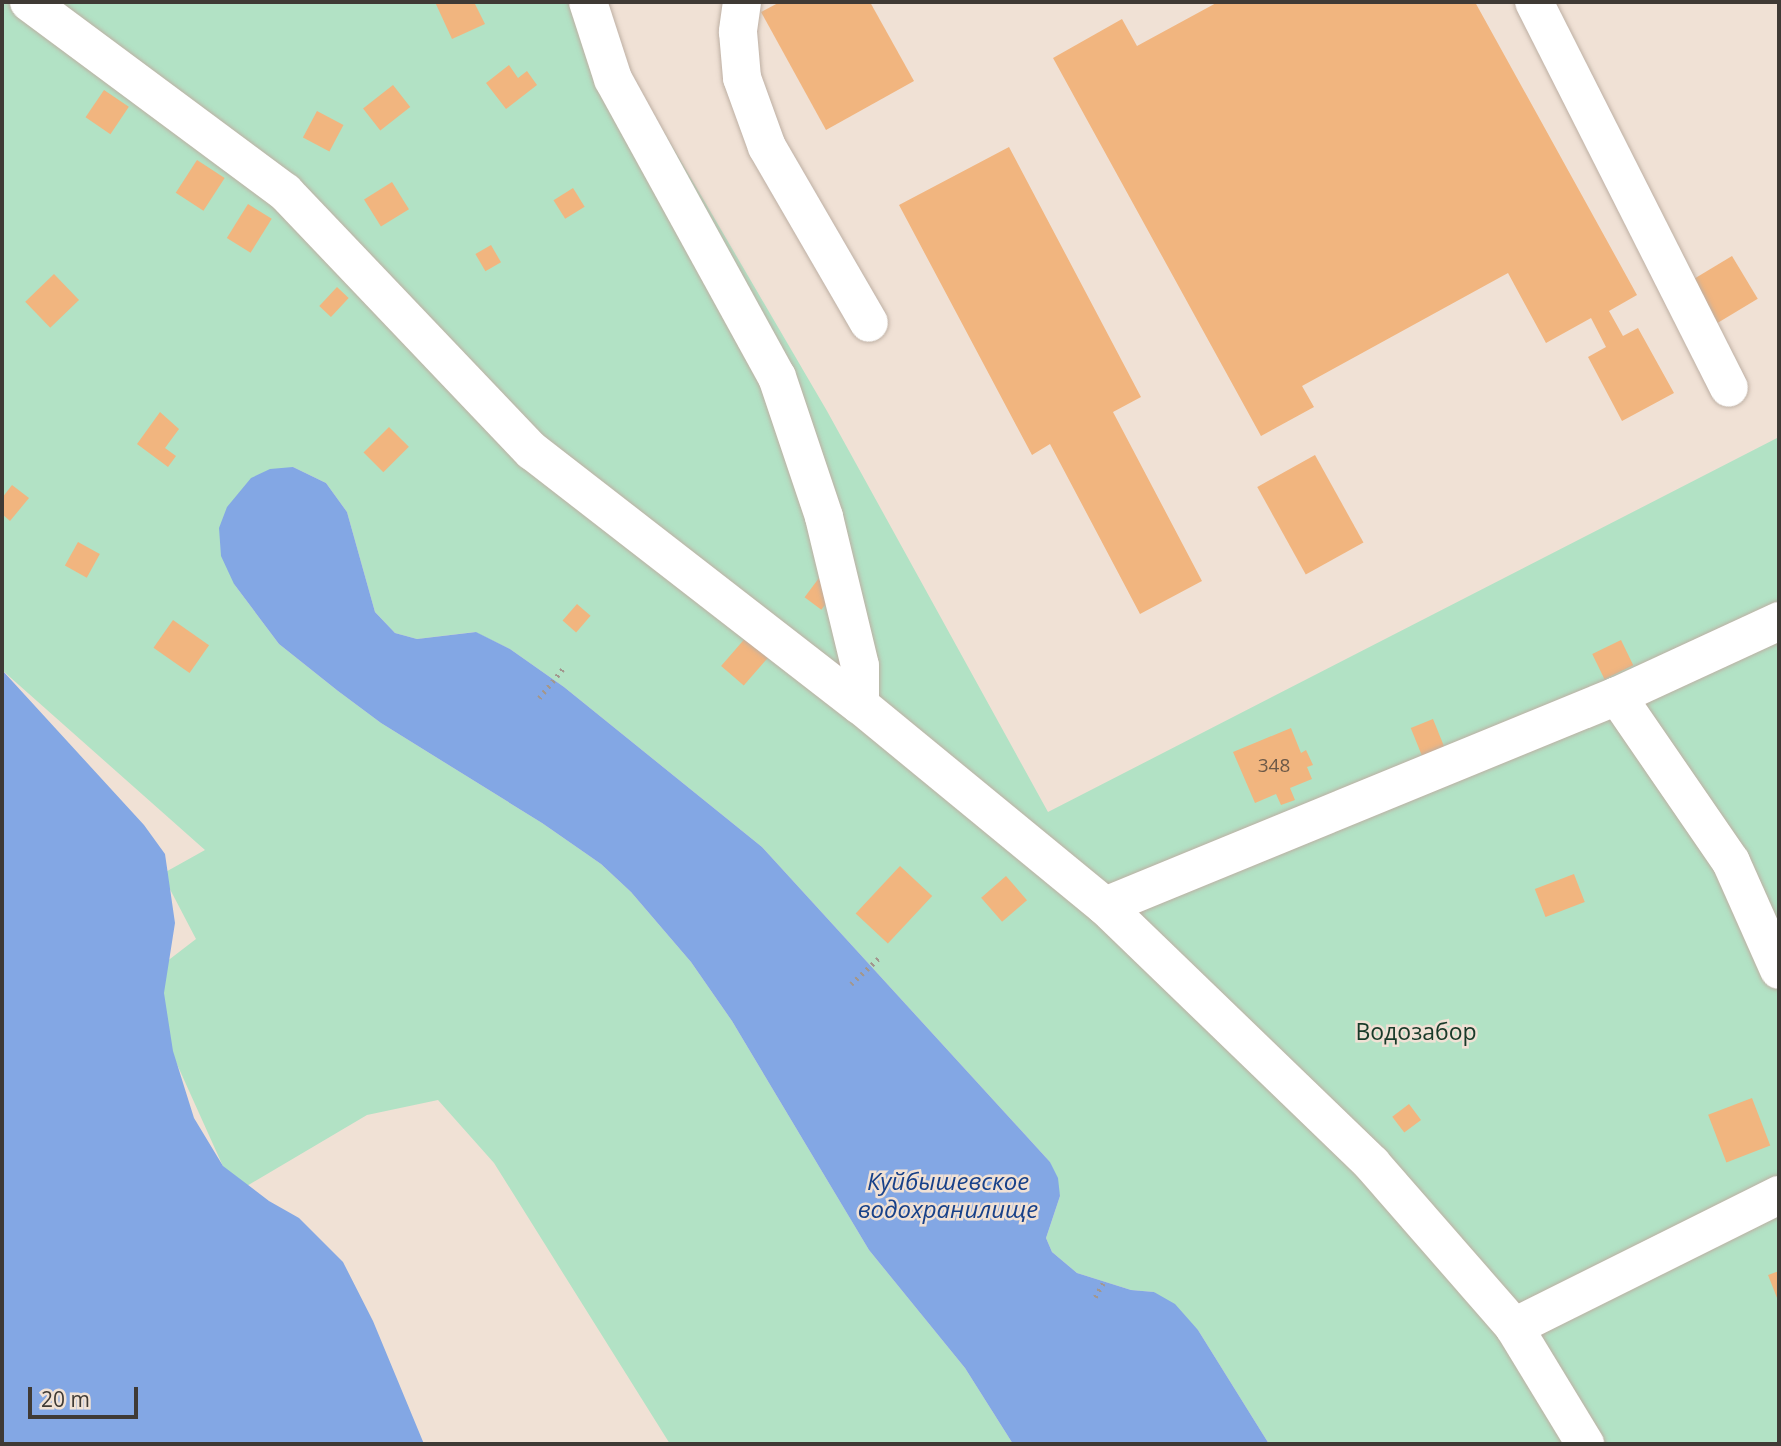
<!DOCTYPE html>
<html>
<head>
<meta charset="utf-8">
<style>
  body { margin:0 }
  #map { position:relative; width:1781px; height:1446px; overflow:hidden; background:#f0e1d5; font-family:"Open Sans",sans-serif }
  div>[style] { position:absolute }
  .green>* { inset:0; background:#b2e2c5 }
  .water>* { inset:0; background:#83a7e4 }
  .building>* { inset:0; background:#f1b57f; transform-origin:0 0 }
  .path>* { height:4.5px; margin-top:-2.25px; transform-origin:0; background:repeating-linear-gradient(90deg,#a2978e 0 2px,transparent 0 7px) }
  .roads { filter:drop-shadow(0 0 2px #bdafa3) drop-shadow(0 0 2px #bdafa3) }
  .minor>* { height:38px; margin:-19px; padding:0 19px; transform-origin:19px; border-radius:19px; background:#fff }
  span { translate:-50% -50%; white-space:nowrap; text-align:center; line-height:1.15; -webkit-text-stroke:5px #f0e1d5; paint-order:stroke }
  .number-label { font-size:19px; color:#6c5948 }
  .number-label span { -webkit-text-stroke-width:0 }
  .park-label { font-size:23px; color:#183a29 }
  .water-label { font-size:24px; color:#184189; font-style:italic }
  .frame { position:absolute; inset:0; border:4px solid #3f3a35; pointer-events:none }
  .scale { position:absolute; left:28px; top:1387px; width:110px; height:32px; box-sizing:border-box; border:4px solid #3f3a35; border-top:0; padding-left:9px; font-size:21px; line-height:24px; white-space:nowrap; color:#3f3a35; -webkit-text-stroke:5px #f0e1d5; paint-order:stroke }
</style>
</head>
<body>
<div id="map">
  <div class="green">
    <div style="clip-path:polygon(2px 2px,588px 2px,827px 411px,1048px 812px,1779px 437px,1779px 1444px,1269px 1444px,1198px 1330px,1154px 1292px,1131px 1290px,1077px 1273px,1052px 1252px,1046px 1238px,1060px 1196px,1050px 1162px,762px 847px,564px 687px,510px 649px,475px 632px,417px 639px,395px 633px,375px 612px,347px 512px,326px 483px,293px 467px,234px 584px,279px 644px,338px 691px,381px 723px,542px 823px,601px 864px,631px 892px,691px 962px,732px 1021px,869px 1250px,965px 1368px,1013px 1444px,670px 1444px,494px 1163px,438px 1100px,367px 1115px,235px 1193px,140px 982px,196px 939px,162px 874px,205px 850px,2px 670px)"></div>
  </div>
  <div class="water">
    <div style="clip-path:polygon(293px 467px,326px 483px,347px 512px,375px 612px,395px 633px,417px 639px,476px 632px,510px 649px,564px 687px,762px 847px,1050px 1162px,1058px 1178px,1060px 1196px,1046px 1238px,1052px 1252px,1077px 1273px,1131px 1290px,1154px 1292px,1175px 1304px,1198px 1330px,1269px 1444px,1013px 1444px,965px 1368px,869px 1250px,732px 1021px,691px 962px,631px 892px,601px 864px,542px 823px,381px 723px,338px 691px,279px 644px,234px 584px,221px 556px,219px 528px,227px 507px,251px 478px,270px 469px)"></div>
    <div style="clip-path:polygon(2px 670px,144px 825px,165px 854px,175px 923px,164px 993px,173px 1051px,194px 1118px,223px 1166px,269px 1201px,299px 1218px,343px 1262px,373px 1321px,424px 1444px,2px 1444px)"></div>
  </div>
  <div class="building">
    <div style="clip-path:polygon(435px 2px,474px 2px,485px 24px,452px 39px)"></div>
    <div style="clip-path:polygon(780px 2px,870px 2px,914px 81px,826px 130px,761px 12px)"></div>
    <div style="clip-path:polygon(1218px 2px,1475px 2px,1637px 295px,1609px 311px,1623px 336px,1638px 328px,1674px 393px,1622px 421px,1588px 357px,1606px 347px,1591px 318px,1546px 343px,1508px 273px,1302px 386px,1314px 407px,1261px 436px,1053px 58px,1122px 19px,1137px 46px)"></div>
    <div style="clip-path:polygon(509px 65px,518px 78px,527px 71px,537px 85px,506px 109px,486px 83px)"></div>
    <div style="left:393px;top:85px;width:28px;height:38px;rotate:52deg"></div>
    <div style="left:104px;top:90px;width:30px;height:33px;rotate:34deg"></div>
    <div style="left:317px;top:111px;width:30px;height:30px;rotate:28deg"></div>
    <div style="clip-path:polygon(1009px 147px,1141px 397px,1113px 412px,1202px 581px,1140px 614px,1050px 444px,1032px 455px,899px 205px)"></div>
    <div style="left:197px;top:160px;width:33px;height:39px;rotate:33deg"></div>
    <div style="left:392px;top:182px;width:32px;height:33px;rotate:58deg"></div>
    <div style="left:573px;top:188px;width:22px;height:23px;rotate:58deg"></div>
    <div style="left:248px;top:204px;width:28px;height:40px;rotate:32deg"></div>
    <div style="left:491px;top:245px;width:20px;height:18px;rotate:60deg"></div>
    <div style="left:1732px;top:256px;width:50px;height:47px;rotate:59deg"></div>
    <div style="left:54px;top:274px;width:36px;height:40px;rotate:46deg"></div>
    <div style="left:337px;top:287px;width:16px;height:26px;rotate:43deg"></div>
    <div style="clip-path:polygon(160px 412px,179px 429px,165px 448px,176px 456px,168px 467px,137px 444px)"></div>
    <div style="left:389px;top:427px;width:28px;height:36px;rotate:45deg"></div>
    <div style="left:1315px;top:455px;width:100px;height:66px;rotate:61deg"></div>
    <div style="clip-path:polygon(12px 485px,29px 498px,10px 521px,2px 514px,2px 498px)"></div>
    <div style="left:78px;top:542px;width:25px;height:27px;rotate:29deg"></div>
    <div style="left:819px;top:578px;width:21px;height:24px;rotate:37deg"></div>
    <div style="left:577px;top:604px;width:18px;height:22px;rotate:41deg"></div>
    <div style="left:173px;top:620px;width:44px;height:34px;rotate:35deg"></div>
    <div style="left:748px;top:635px;width:30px;height:41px;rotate:41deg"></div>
    <div style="left:1621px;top:640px;width:28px;height:32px;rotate:64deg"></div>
    <div style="left:1433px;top:719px;width:31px;height:24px;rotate:68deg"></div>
    <div style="clip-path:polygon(1291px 728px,1301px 753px,1306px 750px,1313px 765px,1307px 767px,1312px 779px,1290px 788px,1295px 800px,1281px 805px,1276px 794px,1255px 803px,1233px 752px)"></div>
    <div style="left:900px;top:866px;width:44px;height:65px;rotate:43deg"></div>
    <div style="left:1574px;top:874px;width:30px;height:42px;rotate:69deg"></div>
    <div style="left:1006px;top:876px;width:32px;height:33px;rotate:49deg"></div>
    <div style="left:1752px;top:1098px;width:51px;height:47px;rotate:69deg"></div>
    <div style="left:1409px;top:1104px;width:20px;height:21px;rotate:53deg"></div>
    <div style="clip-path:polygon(1779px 1271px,1779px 1303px,1768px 1275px)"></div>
  </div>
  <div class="path">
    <div style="left:539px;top:698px;width:41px;rotate:-50.9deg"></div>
    <div style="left:851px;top:984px;width:40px;rotate:-43deg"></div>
    <div style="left:1095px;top:1297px;width:16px;rotate:-60deg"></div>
  </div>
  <div class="roads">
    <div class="minor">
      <div style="left:29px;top:2px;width:319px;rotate:36.6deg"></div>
      <div style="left:285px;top:192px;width:358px;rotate:46.4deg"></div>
      <div style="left:532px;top:451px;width:415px;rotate:37.8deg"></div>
      <div style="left:860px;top:705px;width:317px;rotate:39.4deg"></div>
      <div style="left:1105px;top:906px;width:371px;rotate:44deg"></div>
      <div style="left:1372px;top:1164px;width:216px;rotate:48.9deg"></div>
      <div style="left:1514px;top:1327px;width:137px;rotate:58.7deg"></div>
      <div style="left:588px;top:2px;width:81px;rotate:72deg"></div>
      <div style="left:613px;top:79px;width:340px;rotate:61.2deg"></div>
      <div style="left:777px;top:377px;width:148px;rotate:71.4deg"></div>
      <div style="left:824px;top:517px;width:153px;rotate:76.4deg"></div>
      <div style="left:860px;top:666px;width:39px;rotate:90deg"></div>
      <div style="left:742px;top:2px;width:30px;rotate:98deg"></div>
      <div style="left:738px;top:32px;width:46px;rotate:85deg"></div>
      <div style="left:742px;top:78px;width:73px;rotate:70.1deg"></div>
      <div style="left:767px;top:147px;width:203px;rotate:59.9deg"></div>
      <div style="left:1534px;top:2px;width:432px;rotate:63.2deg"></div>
      <div style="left:1617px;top:696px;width:201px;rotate:55.5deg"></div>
      <div style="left:1731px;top:862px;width:118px;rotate:66deg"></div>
      <div style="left:1105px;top:906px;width:553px;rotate:-22.3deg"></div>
      <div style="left:1617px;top:696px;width:179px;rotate:-24.8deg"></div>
      <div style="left:1514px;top:1327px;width:296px;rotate:-26.5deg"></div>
    </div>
  </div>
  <div class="number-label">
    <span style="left:1274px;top:766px">348</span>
  </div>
  <div class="park-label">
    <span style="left:1416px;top:1031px">Водозабор</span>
  </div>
  <div class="water-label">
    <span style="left:948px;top:1195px">Куйбышевское<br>водохранилище</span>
  </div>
  <div class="frame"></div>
  <div class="scale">20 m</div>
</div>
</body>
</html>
